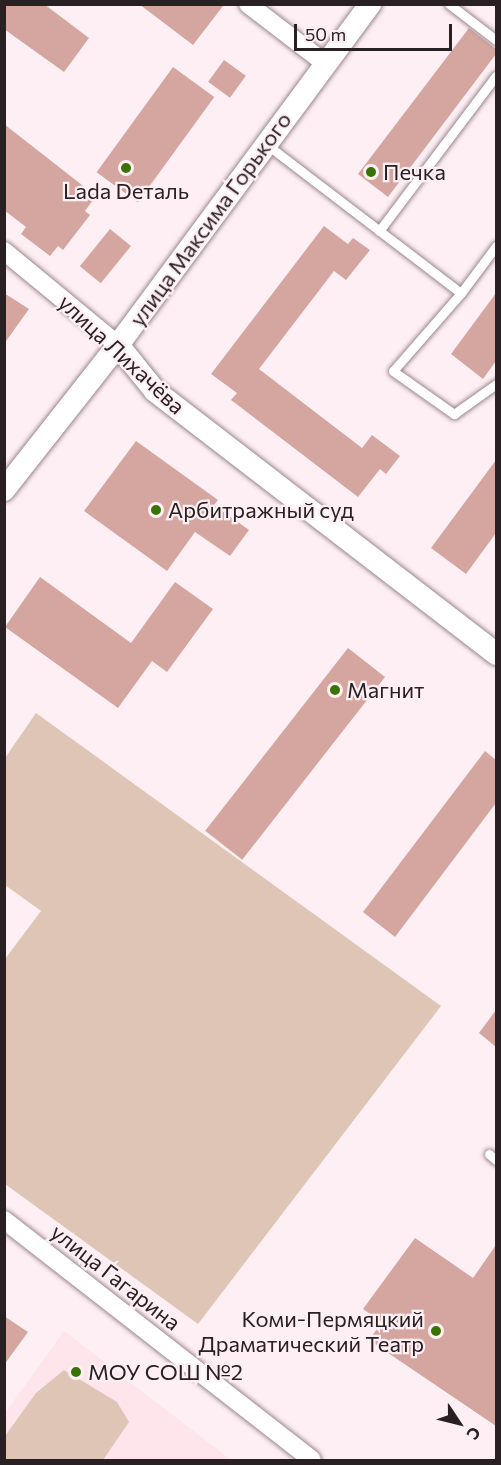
<!DOCTYPE html>
<html>
<head>
<meta charset="utf-8">
<style>
  body { margin:0 }
  #map { position:relative; width:501px; height:1465px; overflow:hidden; background:#fdeff3; font-family:Commissioner,sans-serif }
  div>[style] { position:absolute }
  .built>* { inset:0; background:#fee4eb }
  .green>* { inset:0; background:#dec5b6 }
  .building>* { inset:0; background:#d5a6a0; transform-origin:0 0 }
  .roads { filter:drop-shadow(0 0 2px #9b868c) drop-shadow(0 0 2px #9b868c) }
  .service>* { height:9px; margin:-4.5px; padding:0 4.5px; transform-origin:4.5px; border-radius:4.5px; background:#fff }
  .minor>* { height:18px; margin:-9px; padding:0 9px; transform-origin:9px; border-radius:9px; background:#fff }
  .tertiary>* { height:22px; margin:-11px; padding:0 11px; transform-origin:11px; border-radius:11px; background:#fff }
  .dots>* { width:16px; height:16px; translate:-50% -50%; box-sizing:border-box; border:3px solid #fdeff3; border-radius:50% }
  span { translate:-50% -50%; white-space:nowrap; text-align:center; line-height:1.15; -webkit-text-stroke:4.5px #fdeff3; paint-order:stroke }
  .poi-label { font-size:22px; color:#292023 }
  .left { translate:0 -50%; text-align:left }
  .right { translate:-100% -50%; text-align:right }
  .street-label { font-size:22px; color:#292023 }
  .frame { position:absolute; inset:0; border:6px solid #292023; pointer-events:none }
  .north { position:absolute; left:429px; top:1393px; width:60px; height:60px; -webkit-text-stroke:4px #fdeff3; paint-order:stroke; rotate:125deg; font-size:16px; font-weight:700; line-height:24px; text-align:center; color:#292023 }
  .north::after { content:''; display:block; margin:auto; width:21px; height:27px; background:#292023; clip-path:polygon(50% 0,100% 100%,50% 72%,0 100%) }
  .scale { position:absolute; left:294px; top:24px; width:158px; height:27px; box-sizing:border-box; border:3px solid #292023; border-top:0; padding-left:8px; font-size:18px; line-height:21px; white-space:nowrap; color:#292023; -webkit-text-stroke:4px #fdeff3; paint-order:stroke }
</style>
</head>
<body>
<div id="map">
  <div class="built">
    <div style="clip-path:polygon(64px 1331px,231px 1460px,5px 1460px,5px 1413px)"></div>
  </div>
  <div class="green">
    <div style="clip-path:polygon(36px 713px,441px 1006px,198px 1324px,5px 1184px,5px 959px,41px 911px,5px 885px,5px 758px)"></div>
    <div style="clip-path:polygon(64px 1370px,117px 1402px,129px 1422px,103px 1460px,5px 1460px,5px 1436px,36px 1393px)"></div>
  </div>
  <div class="building">
    <div style="clip-path:polygon(4px 4px,44px 4px,89px 38px,64px 72px,4px 29px)"></div>
    <div style="clip-path:polygon(139px 4px,221px 4px,223px 6px,193px 45px)"></div>
    <div style="clip-path:polygon(469px 28px,496px 49px,496px 54px,388px 197px,358px 174px)"></div>
    <div style="left:224px;top:60px;width:27px;height:27px;rotate:36deg"></div>
    <div style="left:173px;top:67px;width:51px;height:130px;rotate:36deg"></div>
    <div style="clip-path:polygon(4px 124px,96px 196px,85px 211px,90px 215px,63px 250px,58px 246px,50px 256px,21px 234px,26px 227px,4px 210px)"></div>
    <div style="clip-path:polygon(324px 226px,348px 244px,353px 238px,370px 250px,346px 280px,334px 271px,259px 369px,362px 448px,372px 435px,400px 456px,386px 474px,380px 469px,358px 497px,231px 400px,237px 393px,211px 374px)"></div>
    <div style="left:110px;top:229px;width:27px;height:48px;rotate:39deg"></div>
    <div style="clip-path:polygon(4px 293px,29px 309px,4px 344px)"></div>
    <div style="clip-path:polygon(496px 293px,496px 361px,483px 379px,451px 354px)"></div>
    <div style="clip-path:polygon(136px 441px,218px 500px,214px 505px,249px 530px,230px 556px,195px 532px,167px 571px,84px 511px)"></div>
    <div style="clip-path:polygon(496px 460px,496px 533px,466px 574px,431px 548px)"></div>
    <div style="clip-path:polygon(40px 577px,131px 643px,175px 582px,213px 609px,167px 672px,152px 661px,118px 708px,5px 627px)"></div>
    <div style="left:348px;top:648px;width:47px;height:232px;rotate:38deg"></div>
    <div style="clip-path:polygon(485px 751px,496px 760px,496px 803px,395px 937px,363px 912px)"></div>
    <div style="clip-path:polygon(496px 1010px,496px 1047px,479px 1033px)"></div>
    <div style="clip-path:polygon(415px 1238px,473px 1278px,496px 1245px,496px 1426px,369px 1340px,382px 1322px,363px 1309px)"></div>
    <div style="clip-path:polygon(4px 1316px,28px 1332px,4px 1365px)"></div>
  </div>
  <div class="roads">
    <div class="service">
      <div style="left:449px;top:4px;width:59px;rotate:37.5deg"></div>
      <div style="left:266px;top:144px;width:245px;rotate:37.4deg"></div>
      <div style="left:461px;top:293px;width:103px;rotate:131.1deg"></div>
      <div style="left:393px;top:371px;width:75px;rotate:35.2deg"></div>
      <div style="left:454px;top:414px;width:52px;rotate:-35.5deg"></div>
      <div style="left:379px;top:231px;width:194px;rotate:-53deg"></div>
      <div style="left:461px;top:293px;width:59px;rotate:-53.3deg"></div>
      <div style="left:489px;top:1154px;width:9px;rotate:41deg"></div>
    </div>
    <div class="minor">
      <div style="left:248px;top:4px;width:97px;rotate:37.5deg"></div>
      <div style="left:4px;top:251px;width:148px;rotate:39.5deg"></div>
      <div style="left:4px;top:1220px;width:390px;rotate:37.9deg"></div>
    </div>
    <div class="tertiary">
      <div style="left:118px;top:345px;width:59px;rotate:51.2deg"></div>
      <div style="left:155px;top:391px;width:431px;rotate:37.6deg"></div>
      <div style="left:4px;top:490px;width:184px;rotate:-51.8deg"></div>
      <div style="left:118px;top:345px;width:424px;rotate:-53.5deg"></div>
    </div>
  </div>
  <div class="dots">
    <div style="left:126px;top:168px;background:#397304"></div>
    <div style="left:371px;top:172px;background:#397304"></div>
    <div style="left:156px;top:510px;background:#397304"></div>
    <div style="left:335px;top:690px;background:#397304"></div>
    <div style="left:436px;top:1331px;background:#397304"></div>
    <div style="left:76px;top:1372px;background:#397304"></div>
  </div>
  <div class="poi-label">
    <span class="left" style="left:383px;top:172px">Печка</span>
    <span style="left:126px;top:191px">Lada Dеталь</span>
    <span class="left" style="left:168px;top:510px">Арбитражный суд</span>
    <span class="left" style="left:347px;top:690px">Магнит</span>
    <span class="right" style="left:424px;top:1331px">Коми-Пермяцкий<br>Драматический Театр</span>
    <span class="left" style="left:88px;top:1372px">МОУ СОШ №2</span>
  </div>
  <div class="street-label">
    <span style="left:210px;top:219px;rotate:-54deg">улица Максима Горького</span>
    <span style="left:122px;top:354px;rotate:43deg">улица Лихачёва</span>
    <span style="left:116px;top:1277px;rotate:38deg">улица Гагарина</span>
  </div>
  <div class="frame"></div>
  <div class="north">С</div>
  <div class="scale">50 m</div>
</div>
</body>
</html>
